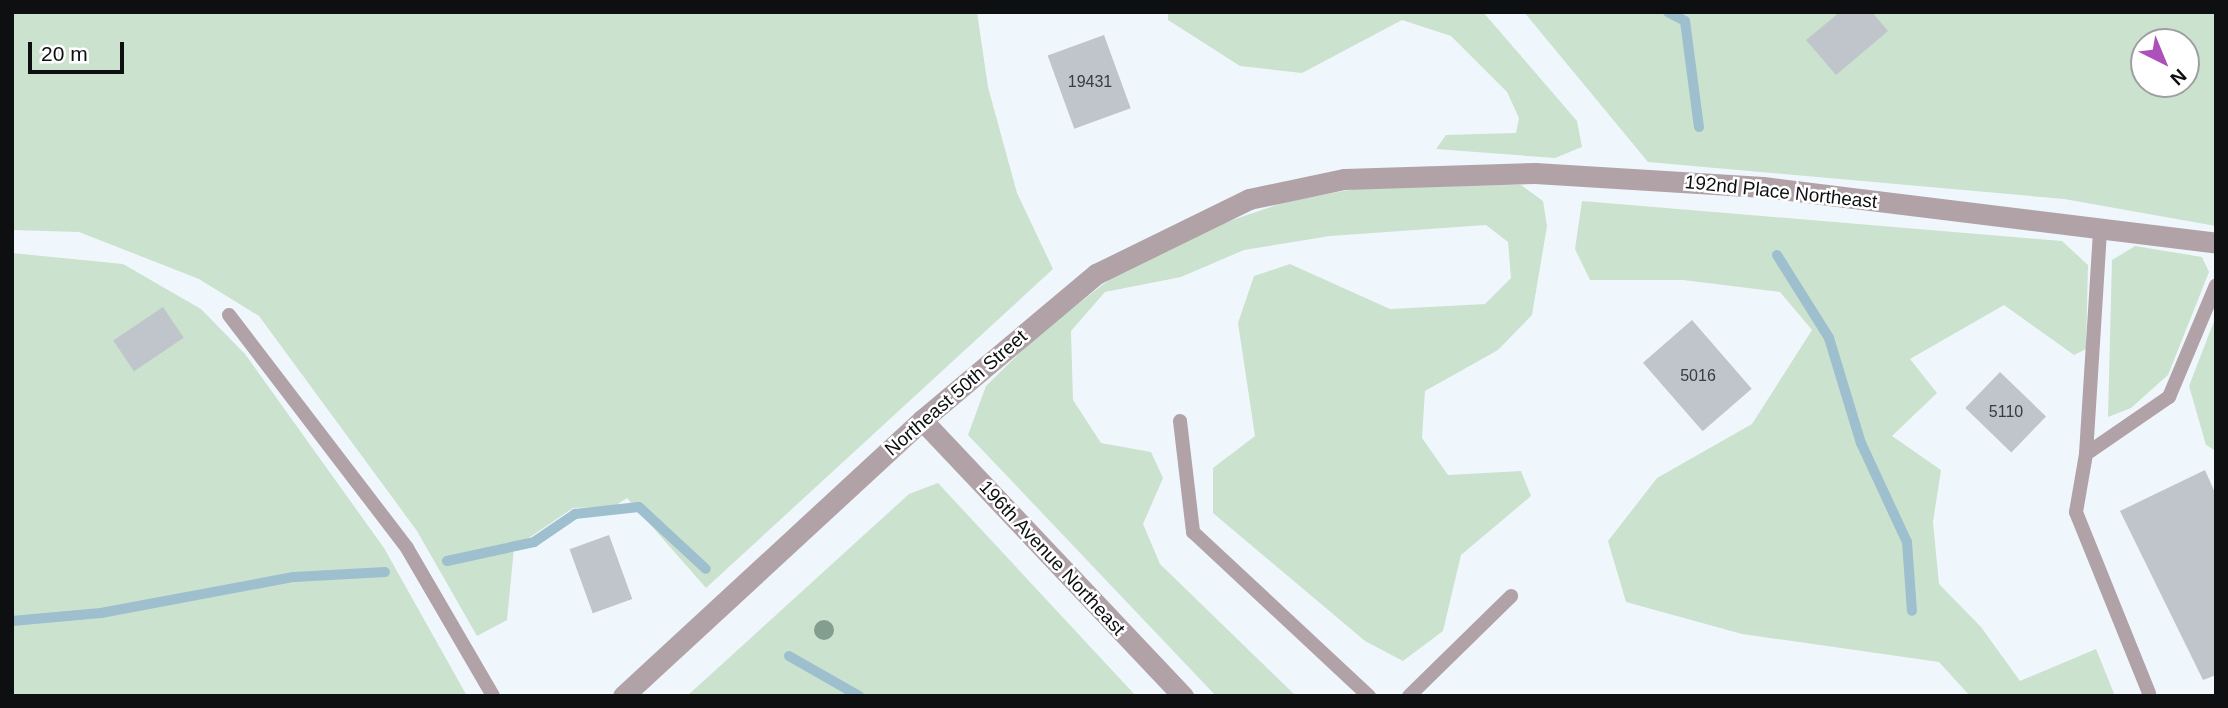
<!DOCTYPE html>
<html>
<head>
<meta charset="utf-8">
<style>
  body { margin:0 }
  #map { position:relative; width:2228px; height:708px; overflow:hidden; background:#f0f7fc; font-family:Arial,sans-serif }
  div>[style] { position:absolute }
  .green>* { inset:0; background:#cbe2cf }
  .stream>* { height:10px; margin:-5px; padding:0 5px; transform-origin:5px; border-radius:5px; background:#9dbfce }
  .building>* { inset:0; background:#bfc5ca; transform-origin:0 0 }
  .service>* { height:14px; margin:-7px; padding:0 7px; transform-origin:7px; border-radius:7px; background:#b1a2a8 }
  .minor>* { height:21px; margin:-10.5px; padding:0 10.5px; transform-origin:10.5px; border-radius:10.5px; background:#b1a2a8 }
  .trees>* { width:20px; height:20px; margin:-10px; border-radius:50%; background:#839d8e }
  span { translate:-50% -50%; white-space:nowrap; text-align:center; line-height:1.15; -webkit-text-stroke:5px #fff; paint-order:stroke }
  .number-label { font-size:16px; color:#3a3c3f }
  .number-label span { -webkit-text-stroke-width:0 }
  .street-label { font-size:19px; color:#0d0f11 }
  .frame { position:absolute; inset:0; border:14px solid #0d0f11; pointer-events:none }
  .north { position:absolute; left:2130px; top:28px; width:70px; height:70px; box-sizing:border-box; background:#fff; border:2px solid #9e9fa0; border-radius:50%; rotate:137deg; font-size:19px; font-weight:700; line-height:28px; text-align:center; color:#0d0f11 }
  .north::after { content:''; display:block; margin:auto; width:24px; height:32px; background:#ad50ba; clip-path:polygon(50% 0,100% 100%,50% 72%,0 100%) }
  .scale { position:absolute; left:28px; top:42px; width:96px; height:32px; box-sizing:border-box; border:4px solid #0d0f11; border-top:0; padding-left:9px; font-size:21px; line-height:24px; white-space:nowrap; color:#0d0f11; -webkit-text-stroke:5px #fff; paint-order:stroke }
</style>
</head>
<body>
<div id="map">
  <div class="green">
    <div style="clip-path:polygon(12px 12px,977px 12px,988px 87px,1017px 193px,1053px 269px,706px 588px,627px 498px,615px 506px,573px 508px,514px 548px,507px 620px,477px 636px,417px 531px,259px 316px,199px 279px,79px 232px,12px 230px)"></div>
    <div style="clip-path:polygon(1168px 12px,1483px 12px,1577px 121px,1582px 147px,1555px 158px,1436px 149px,1446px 135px,1516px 133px,1519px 118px,1507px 92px,1451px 36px,1402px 20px,1302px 73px,1240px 66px,1168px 20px)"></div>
    <div style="clip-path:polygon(evenodd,1524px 12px,2216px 12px,2216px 226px,2064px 199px,1648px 162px,1524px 12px,2144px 42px,2186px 42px,2186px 84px,2144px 84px,2144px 42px)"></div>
    <div style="clip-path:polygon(1521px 185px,1543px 201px,1547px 226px,1532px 315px,1498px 350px,1425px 391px,1422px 438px,1448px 475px,1521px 471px,1531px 496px,1461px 555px,1443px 631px,1403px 661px,1365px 641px,1213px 513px,1213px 468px,1255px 436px,1238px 323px,1254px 276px,1290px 264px,1390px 309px,1485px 304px,1511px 278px,1508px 242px,1486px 225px,1330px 236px,1244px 250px,1181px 277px,1105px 292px,1071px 331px,1073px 400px,1101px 443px,1151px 452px,1163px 478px,1143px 524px,1160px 564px,1296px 696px,1216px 696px,968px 435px,986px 386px,1038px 335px,1110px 279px,1186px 236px,1285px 202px,1370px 186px)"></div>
    <div style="clip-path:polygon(1582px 201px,2062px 241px,2088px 265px,2086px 349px,2074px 355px,2004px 305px,1910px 359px,1937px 393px,1892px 436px,1941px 470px,1933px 522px,1939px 584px,1981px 627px,2020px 681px,2096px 649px,2115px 696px,1970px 696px,1939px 662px,1742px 634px,1626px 602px,1608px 541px,1657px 478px,1752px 424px,1812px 330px,1780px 292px,1683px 280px,1590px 280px,1575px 249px)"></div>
    <div style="clip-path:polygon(2135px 246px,2202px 257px,2209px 272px,2168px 375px,2131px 408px,2108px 417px,2112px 260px)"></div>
    <div style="clip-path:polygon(12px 253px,123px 264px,201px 309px,245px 354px,384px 548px,467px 696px,12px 696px)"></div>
    <div style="clip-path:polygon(2216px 316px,2216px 451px,2206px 445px,2189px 386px)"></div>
    <div style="clip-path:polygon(938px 483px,1136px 696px,687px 696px,909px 494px)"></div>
  </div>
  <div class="stream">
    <div style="left:1668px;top:12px;width:19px;rotate:28deg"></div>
    <div style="left:1685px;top:21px;width:107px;rotate:82.5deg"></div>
    <div style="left:1777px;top:255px;width:98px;rotate:57.9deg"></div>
    <div style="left:1829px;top:338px;width:110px;rotate:73.1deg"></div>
    <div style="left:1861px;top:443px;width:109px;rotate:65.1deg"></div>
    <div style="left:1907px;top:542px;width:69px;rotate:85.9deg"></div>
    <div style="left:447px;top:561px;width:89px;rotate:-12.3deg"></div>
    <div style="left:534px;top:542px;width:50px;rotate:-34.3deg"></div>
    <div style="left:575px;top:514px;width:64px;rotate:-6.2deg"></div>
    <div style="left:639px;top:507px;width:91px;rotate:42.8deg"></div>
    <div style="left:12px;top:621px;width:89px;rotate:-5.1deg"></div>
    <div style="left:101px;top:613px;width:196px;rotate:-10.6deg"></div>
    <div style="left:294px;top:577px;width:91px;rotate:-3.1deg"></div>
    <div style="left:789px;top:656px;width:81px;rotate:29.7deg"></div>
  </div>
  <div class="building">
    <div style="clip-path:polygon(1840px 12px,1872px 12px,1888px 31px,1836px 75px,1806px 40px)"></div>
    <div style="left:1104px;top:35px;width:78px;height:60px;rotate:70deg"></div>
    <div style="left:163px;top:307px;width:37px;height:60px;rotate:56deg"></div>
    <div style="left:1692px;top:320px;width:91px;height:65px;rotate:49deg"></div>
    <div style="left:2000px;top:372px;width:64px;height:50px;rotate:44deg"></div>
    <div style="clip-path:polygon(2205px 470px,2216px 495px,2216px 675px,2203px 680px,2120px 511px)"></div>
    <div style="left:609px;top:535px;width:68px;height:42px;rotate:70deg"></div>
  </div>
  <div class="service">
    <div style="left:229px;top:315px;width:293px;rotate:52.6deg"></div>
    <div style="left:407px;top:548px;width:171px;rotate:59.8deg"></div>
    <div style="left:1180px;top:421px;width:112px;rotate:83.3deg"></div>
    <div style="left:1193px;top:532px;width:241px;rotate:43deg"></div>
    <div style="left:2086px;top:454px;width:224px;rotate:-86.4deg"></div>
    <div style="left:2149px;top:693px;width:195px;rotate:-112deg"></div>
    <div style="left:2076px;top:512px;width:59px;rotate:-80.2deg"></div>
    <div style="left:2086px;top:454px;width:101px;rotate:-34.5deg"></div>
    <div style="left:2169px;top:397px;width:121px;rotate:-67.2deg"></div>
    <div style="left:1409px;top:696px;width:143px;rotate:-44.4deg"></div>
  </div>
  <div class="minor">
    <div style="left:922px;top:420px;width:380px;rotate:46.6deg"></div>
    <div style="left:623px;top:696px;width:407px;rotate:-42.7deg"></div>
    <div style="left:922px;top:420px;width:227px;rotate:-40deg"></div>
    <div style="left:1096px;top:274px;width:170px;rotate:-26.1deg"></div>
    <div style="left:1249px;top:199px;width:97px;rotate:-11.9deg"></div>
    <div style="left:1344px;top:179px;width:191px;rotate:-1.8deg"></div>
    <div style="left:1535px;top:173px;width:228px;rotate:3.5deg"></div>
    <div style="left:1763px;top:187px;width:456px;rotate:7deg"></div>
  </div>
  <div class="trees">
    <div style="left:824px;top:630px"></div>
  </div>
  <div class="number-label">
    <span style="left:1090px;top:82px">19431</span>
    <span style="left:1698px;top:376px">5016</span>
    <span style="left:2006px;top:412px">5110</span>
  </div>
  <div class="street-label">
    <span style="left:1781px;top:192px;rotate:6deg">192nd Place Northeast</span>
    <span style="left:956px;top:393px;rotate:-41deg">Northeast 50th Street</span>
    <span style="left:1052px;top:558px;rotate:47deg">196th Avenue Northeast</span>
  </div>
  <div class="frame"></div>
  <div class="north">N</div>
  <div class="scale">20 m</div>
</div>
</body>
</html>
